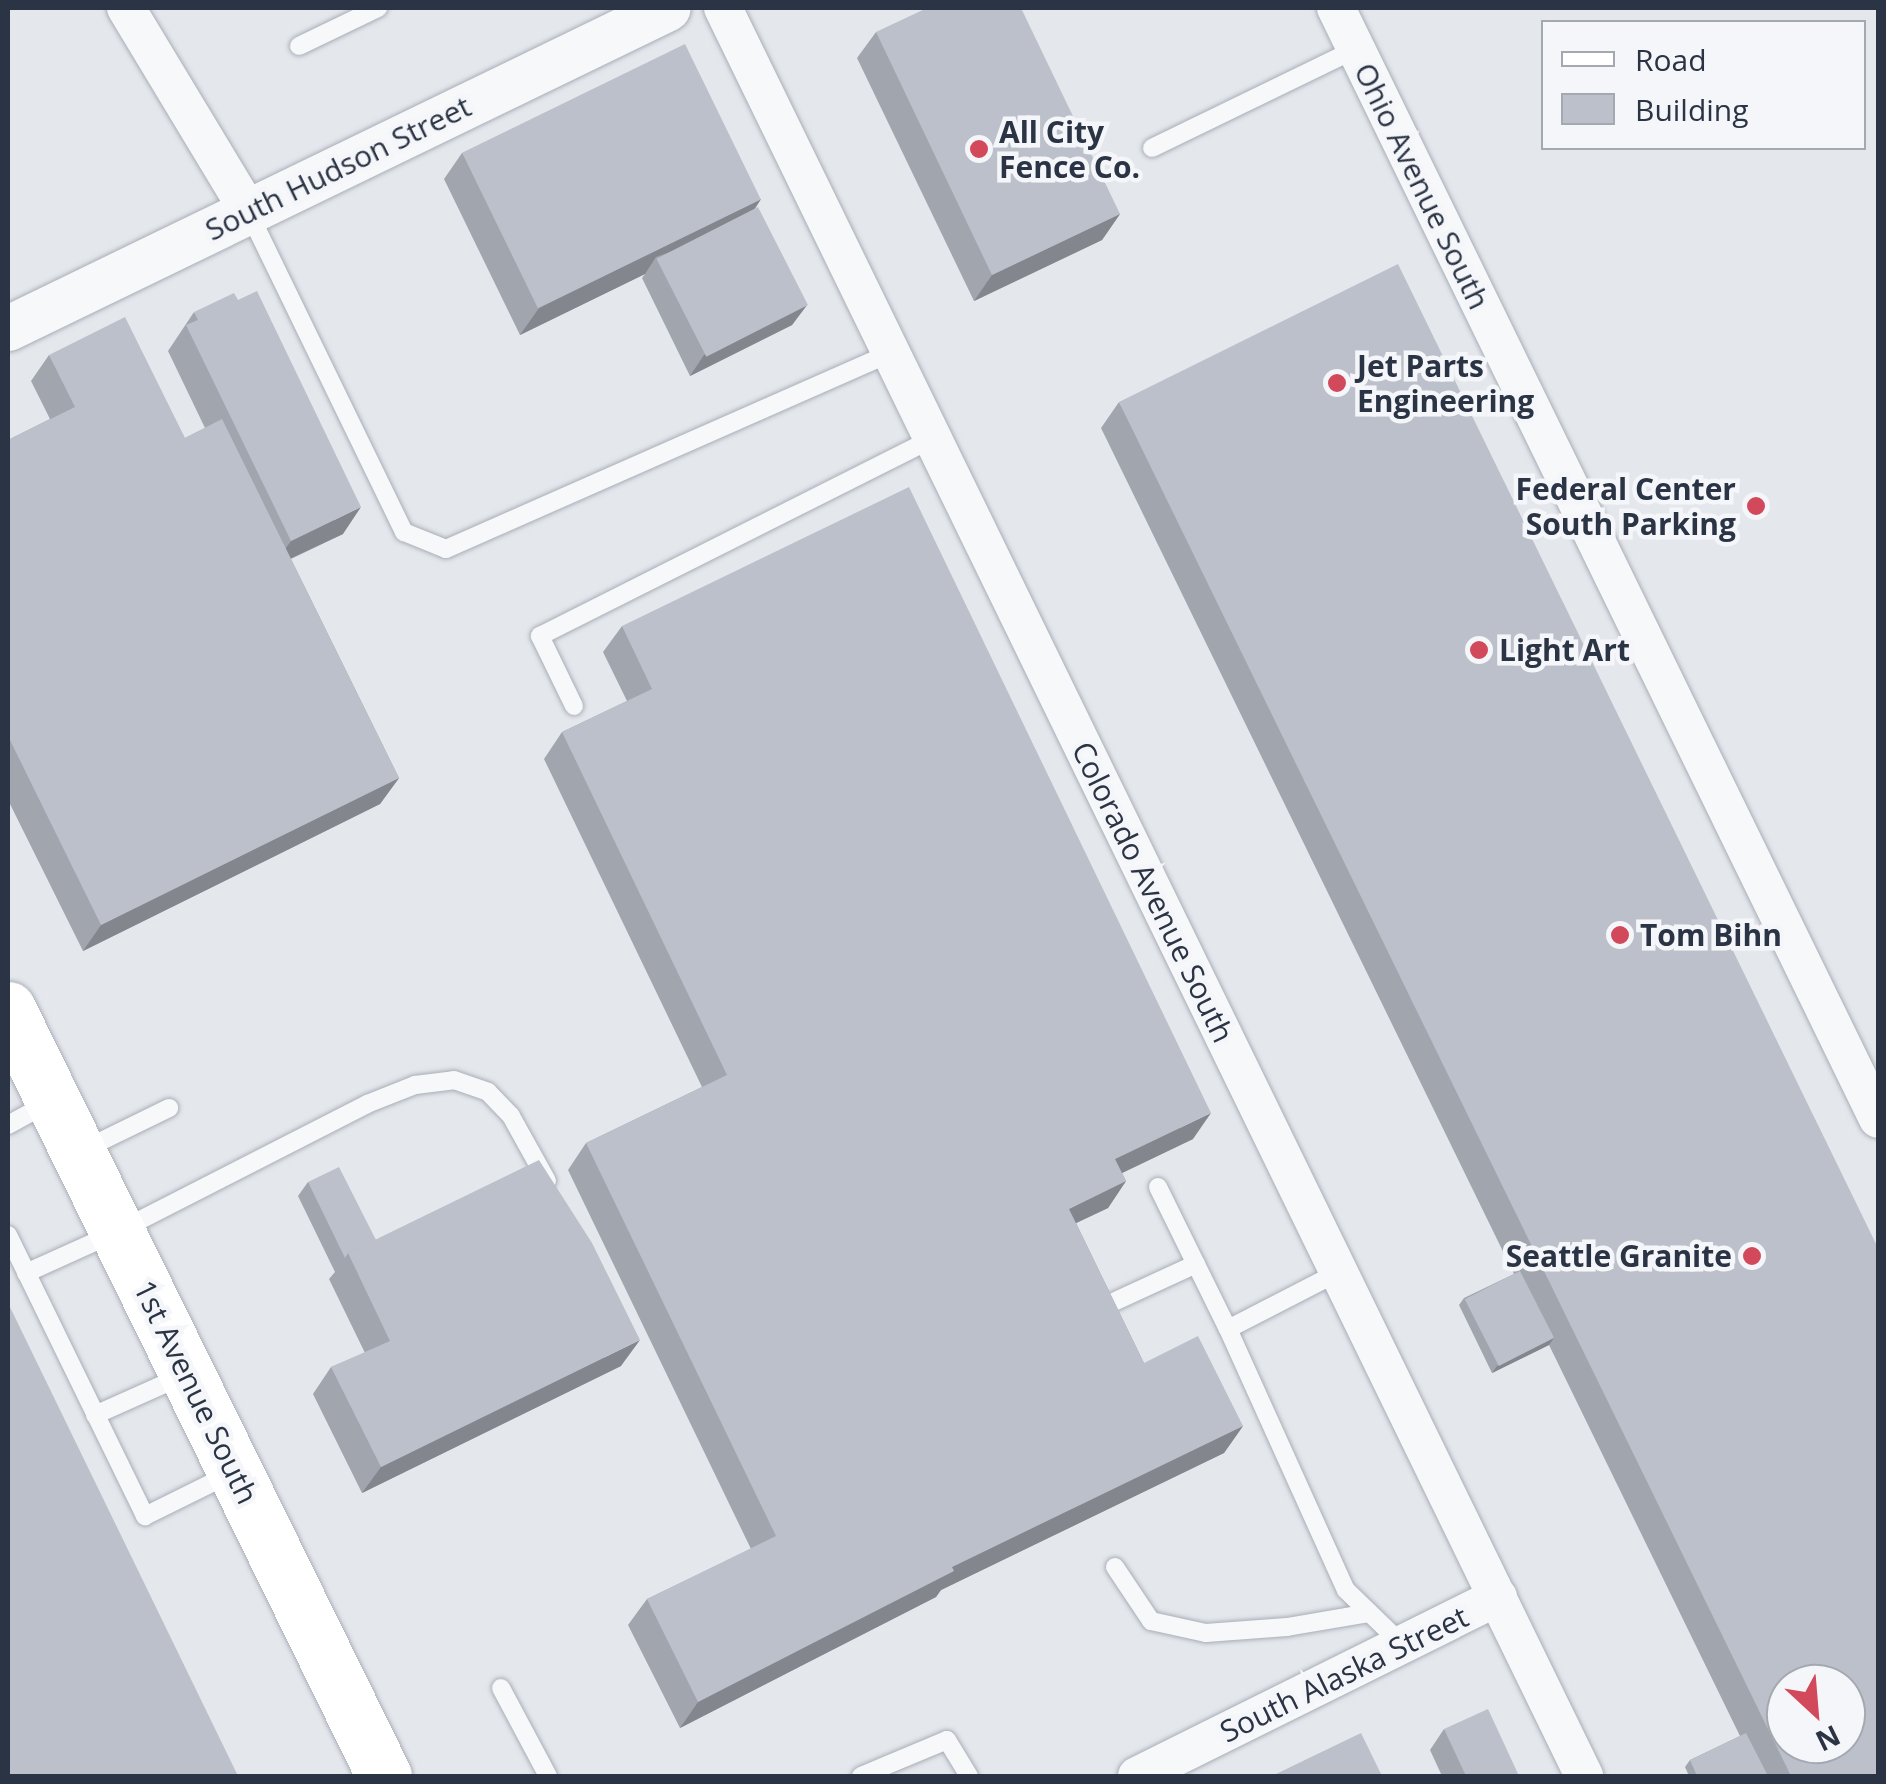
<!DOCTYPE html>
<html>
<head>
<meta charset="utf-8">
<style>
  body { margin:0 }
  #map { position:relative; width:1886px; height:1784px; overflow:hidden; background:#e4e7ec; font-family:"Open Sans",sans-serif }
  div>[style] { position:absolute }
  .roads { filter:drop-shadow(0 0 2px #a9aeb7) drop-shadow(0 0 2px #a9aeb7) }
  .service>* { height:18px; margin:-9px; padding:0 9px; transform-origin:9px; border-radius:9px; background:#f7f8fa }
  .minor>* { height:38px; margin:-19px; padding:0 19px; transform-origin:19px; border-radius:19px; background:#f7f8fa }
  .tertiary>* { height:45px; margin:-22.5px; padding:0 22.5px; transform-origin:22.5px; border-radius:22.5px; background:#f7f8fa }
  .primary>* { height:55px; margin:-27.5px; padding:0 27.5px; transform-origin:27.5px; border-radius:27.5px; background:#fff }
  .wall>* { inset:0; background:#a1a5ae }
  .shaded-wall>* { inset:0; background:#83868d }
  .building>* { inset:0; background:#bbc0ca; transform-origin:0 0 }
  .dots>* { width:28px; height:28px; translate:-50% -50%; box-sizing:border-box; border:5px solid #f4f6f9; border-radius:50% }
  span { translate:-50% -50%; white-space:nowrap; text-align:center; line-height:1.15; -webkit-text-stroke:9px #f4f6f9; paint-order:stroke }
  .poi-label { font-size:30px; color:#2b3445; font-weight:700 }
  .left { translate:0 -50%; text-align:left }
  .right { translate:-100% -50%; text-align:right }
  .street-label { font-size:30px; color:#2b3445 }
  .frame { position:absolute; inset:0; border:10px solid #2b3445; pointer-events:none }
  .legend { position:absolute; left:1541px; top:20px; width:325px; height:130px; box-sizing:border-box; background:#f4f6f9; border:2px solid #a4a8b1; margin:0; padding:12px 18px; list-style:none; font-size:30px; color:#2b3445 }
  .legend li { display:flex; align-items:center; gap:20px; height:50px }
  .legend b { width:50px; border:2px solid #a4a8b1 }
  .north { position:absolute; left:1766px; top:1664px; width:100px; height:100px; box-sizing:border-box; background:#f4f6f9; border:2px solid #a4a8b1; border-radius:50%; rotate:154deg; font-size:28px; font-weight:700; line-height:40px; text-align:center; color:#2b3445 }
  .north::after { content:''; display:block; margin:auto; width:35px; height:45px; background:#d1495b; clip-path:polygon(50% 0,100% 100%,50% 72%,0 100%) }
</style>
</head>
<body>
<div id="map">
  <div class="roads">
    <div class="service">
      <div style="left:299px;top:46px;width:88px;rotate:-25.7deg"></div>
      <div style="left:1152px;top:148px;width:227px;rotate:-25.9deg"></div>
      <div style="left:249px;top:213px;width:355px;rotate:64.1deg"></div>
      <div style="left:404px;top:532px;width:45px;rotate:22deg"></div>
      <div style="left:446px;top:549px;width:484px;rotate:-23.8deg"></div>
      <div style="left:574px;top:706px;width:78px;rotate:-115.9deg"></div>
      <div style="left:540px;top:636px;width:438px;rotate:-26.7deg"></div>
      <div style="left:8px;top:1125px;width:46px;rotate:-28.8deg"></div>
      <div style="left:83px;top:1150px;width:96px;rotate:-26deg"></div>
      <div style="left:1158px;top:1187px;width:158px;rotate:63.8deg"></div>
      <div style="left:1228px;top:1329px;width:125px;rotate:-27.2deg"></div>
      <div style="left:8px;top:1235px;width:313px;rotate:64deg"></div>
      <div style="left:145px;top:1516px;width:95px;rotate:-26.3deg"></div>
      <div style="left:26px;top:1273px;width:100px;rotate:-24.3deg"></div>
      <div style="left:117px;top:1232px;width:281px;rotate:-27.1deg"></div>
      <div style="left:367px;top:1104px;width:52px;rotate:-21.6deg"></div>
      <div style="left:415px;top:1085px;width:39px;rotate:-7deg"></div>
      <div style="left:454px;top:1080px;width:36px;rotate:19deg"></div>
      <div style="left:488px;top:1092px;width:33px;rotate:46deg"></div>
      <div style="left:511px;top:1116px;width:74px;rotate:61deg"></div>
      <div style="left:1107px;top:1305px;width:98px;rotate:-24.7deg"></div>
      <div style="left:1228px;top:1329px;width:286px;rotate:65.7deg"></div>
      <div style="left:1346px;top:1590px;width:78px;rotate:44deg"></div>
      <div style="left:95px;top:1415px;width:95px;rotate:-24.1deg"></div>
      <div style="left:1115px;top:1567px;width:65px;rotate:56.3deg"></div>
      <div style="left:1151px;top:1621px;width:56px;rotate:12.3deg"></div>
      <div style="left:1206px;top:1633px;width:81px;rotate:-4.2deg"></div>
      <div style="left:1287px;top:1627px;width:84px;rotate:-9.6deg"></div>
      <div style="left:501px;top:1688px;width:100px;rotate:61.9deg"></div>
      <div style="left:861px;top:1776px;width:93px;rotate:-22.7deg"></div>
      <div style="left:947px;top:1740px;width:42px;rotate:58.6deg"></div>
    </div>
    <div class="minor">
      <div style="left:126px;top:8px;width:238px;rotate:58.9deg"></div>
      <div style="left:723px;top:8px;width:1967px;rotate:64.03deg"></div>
      <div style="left:1336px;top:8px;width:1236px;rotate:63.99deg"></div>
      <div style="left:1137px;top:1776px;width:403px;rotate:-26.4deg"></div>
    </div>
    <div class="tertiary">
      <div style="left:8px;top:328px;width:733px;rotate:-25.87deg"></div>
    </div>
    <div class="primary">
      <div style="left:8px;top:1009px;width:854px;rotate:63.88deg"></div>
    </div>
  </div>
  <div class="wall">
    <div style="clip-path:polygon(876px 32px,1120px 214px,1102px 240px,974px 301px,857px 58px)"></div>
    <div style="clip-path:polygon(462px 153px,761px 199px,755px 209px,807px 305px,792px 325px,690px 376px,642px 278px,645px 274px,520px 335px,444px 179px)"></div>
    <div style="clip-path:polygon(194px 312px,343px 534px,291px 559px,399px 778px,380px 804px,83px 951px,8px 800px,8px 440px,50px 419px,31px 381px,49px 355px,185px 438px,205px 428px,168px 351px)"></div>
    <div style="clip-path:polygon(1119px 402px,1878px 1776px,1689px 1776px,1685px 1767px,1690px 1760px,1740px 1736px,1549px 1345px,1492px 1373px,1459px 1305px,1464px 1298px,1514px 1274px,1101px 428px)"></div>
    <div style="clip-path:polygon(622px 626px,1193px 1139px,1122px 1173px,1126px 1181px,1108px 1208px,1076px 1223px,1144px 1363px,1243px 1426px,1224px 1453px,941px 1590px,936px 1597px,680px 1728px,628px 1625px,647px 1599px,751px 1549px,568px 1170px,586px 1143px,702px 1087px,544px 759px,562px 732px,627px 701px,603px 652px)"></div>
    <div style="clip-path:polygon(308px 1182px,376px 1240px,621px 1366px,362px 1493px,313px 1394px,331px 1367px,365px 1353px,329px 1279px,335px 1272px,298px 1196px)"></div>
    <div style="clip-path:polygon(1444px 1729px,1519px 1776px,1442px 1776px,1430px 1750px)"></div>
  </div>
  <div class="shaded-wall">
    <div style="clip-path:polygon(761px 199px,743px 226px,656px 257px,645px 274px,520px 335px,539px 308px)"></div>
    <div style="clip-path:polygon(1120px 214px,1102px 240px,974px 301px,992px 275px)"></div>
    <div style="clip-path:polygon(807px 305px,792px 325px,690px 376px,704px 355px)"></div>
    <div style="clip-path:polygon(361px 507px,343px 534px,272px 567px,291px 541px)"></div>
    <div style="clip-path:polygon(399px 778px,380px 804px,83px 951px,101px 925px)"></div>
    <div style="clip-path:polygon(1211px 1113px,1193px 1139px,1097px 1185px,1115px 1159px)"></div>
    <div style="clip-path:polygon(1126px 1181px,1108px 1208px,1051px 1235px,1069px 1209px)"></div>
    <div style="clip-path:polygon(1554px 1338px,1549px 1345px,1492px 1373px,1497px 1366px)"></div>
    <div style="clip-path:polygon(640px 1340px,621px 1366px,362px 1493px,381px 1467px)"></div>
    <div style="clip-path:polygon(1243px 1426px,1224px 1453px,941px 1590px,936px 1597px,680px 1728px,698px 1702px,952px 1567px)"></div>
  </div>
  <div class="building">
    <div style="clip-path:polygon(927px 8px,1021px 8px,1120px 214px,992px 275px,876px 32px)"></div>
    <div style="left:685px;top:44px;width:173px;height:248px;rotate:64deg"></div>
    <div style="left:758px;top:207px;width:110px;height:114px;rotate:63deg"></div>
    <div style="clip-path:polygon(evenodd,1398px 264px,1878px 1248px,1878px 1776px,1791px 1776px,1119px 402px,1398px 264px,1786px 1684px,1846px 1684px,1846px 1744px,1786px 1744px,1786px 1684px)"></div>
    <div style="clip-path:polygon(257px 291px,361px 507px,291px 541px,186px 325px,198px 320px,194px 312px,234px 293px,238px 300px)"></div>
    <div style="clip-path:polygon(125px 317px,185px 438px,222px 419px,399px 778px,101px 925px,8px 736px,8px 440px,75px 407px,49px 355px)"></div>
    <div style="clip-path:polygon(909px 487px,1211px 1113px,1115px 1159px,1126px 1181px,1069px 1209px,1144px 1363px,1198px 1336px,1243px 1426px,952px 1567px,954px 1571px,698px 1702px,647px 1599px,776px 1536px,586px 1143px,727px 1075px,562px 732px,652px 689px,622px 626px)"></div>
    <div style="clip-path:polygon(539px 1160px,592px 1243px,640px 1340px,381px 1467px,331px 1367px,390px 1341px,348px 1253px)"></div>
    <div style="clip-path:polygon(339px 1167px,376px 1240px,348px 1253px,345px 1258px,308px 1182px)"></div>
    <div style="left:1520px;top:1271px;width:75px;height:62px;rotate:63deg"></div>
    <div style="clip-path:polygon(8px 1303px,238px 1776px,8px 1776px)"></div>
    <div style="clip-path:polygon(1488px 1709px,1519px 1776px,1466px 1776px,1444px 1729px)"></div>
    <div style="clip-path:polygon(1361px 1733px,1382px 1776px,1272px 1776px)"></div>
    <div style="clip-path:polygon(1746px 1733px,1768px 1776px,1697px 1776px,1690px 1760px)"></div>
  </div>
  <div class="dots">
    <div style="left:979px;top:149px;background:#d1495b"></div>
    <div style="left:1337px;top:383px;background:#d1495b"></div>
    <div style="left:1756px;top:506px;background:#d1495b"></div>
    <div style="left:1479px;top:650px;background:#d1495b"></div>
    <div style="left:1620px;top:935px;background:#d1495b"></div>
    <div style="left:1752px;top:1256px;background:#d1495b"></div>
  </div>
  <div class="poi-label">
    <span class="left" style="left:999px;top:149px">All City<br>Fence Co.</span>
    <span class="left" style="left:1357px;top:383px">Jet Parts<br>Engineering</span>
    <span class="right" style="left:1736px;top:506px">Federal Center<br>South Parking</span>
    <span class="left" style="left:1499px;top:650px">Light Art</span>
    <span class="left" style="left:1640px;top:935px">Tom Bihn</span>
    <span class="right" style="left:1732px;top:1256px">Seattle Granite</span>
  </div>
  <div class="street-label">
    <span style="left:338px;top:168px;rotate:-26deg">South Hudson Street</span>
    <span style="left:1422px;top:186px;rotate:64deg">Ohio Avenue South</span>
    <span style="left:1153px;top:892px;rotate:64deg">Colorado Avenue South</span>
    <span style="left:196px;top:1392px;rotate:64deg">1st Avenue South</span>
    <span style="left:1344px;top:1674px;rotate:-26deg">South Alaska Street</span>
  </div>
  <div class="frame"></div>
  <ul class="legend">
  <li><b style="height:12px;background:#fff"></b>Road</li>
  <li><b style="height:28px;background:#bbc0ca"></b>Building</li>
  </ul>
  <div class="north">N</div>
</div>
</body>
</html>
